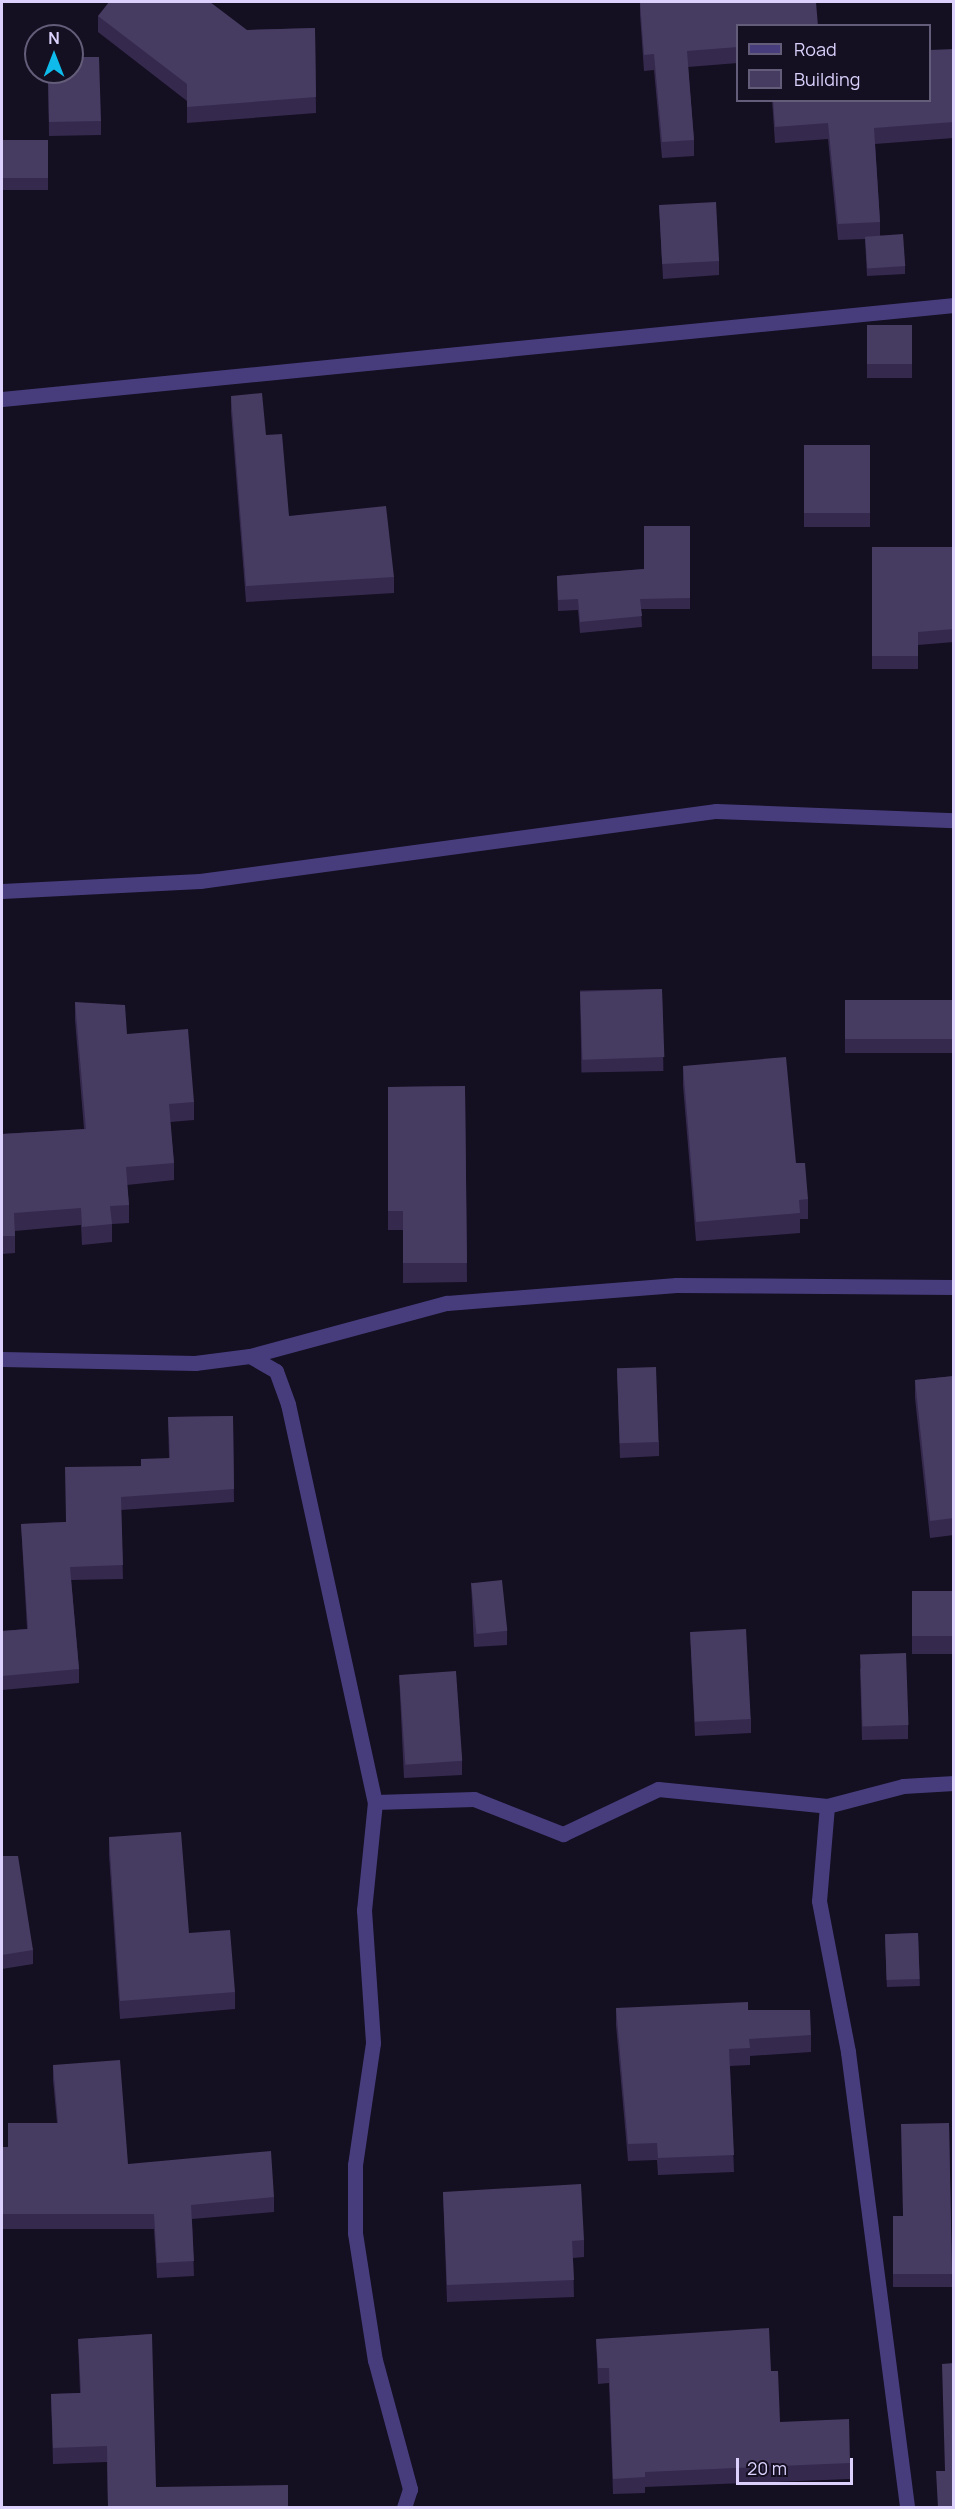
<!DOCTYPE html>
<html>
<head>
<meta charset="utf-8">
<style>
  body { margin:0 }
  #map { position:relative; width:955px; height:2509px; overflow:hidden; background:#140f21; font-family:Manrope,sans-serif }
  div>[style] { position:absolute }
  .minor>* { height:15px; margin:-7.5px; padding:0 7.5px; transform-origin:7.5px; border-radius:7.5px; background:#473d7d }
  .wall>* { inset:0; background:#35294e; transform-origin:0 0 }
  .building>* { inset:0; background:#463b61; transform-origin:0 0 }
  span { translate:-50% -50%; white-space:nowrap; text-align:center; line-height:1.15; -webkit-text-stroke:4.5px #140f21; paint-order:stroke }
  .frame { position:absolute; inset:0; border:3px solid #dbd1fc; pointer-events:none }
  .legend { position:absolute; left:736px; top:24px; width:195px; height:78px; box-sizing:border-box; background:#140f21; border:2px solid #645d79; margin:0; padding:8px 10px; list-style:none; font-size:18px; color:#dbd1fc }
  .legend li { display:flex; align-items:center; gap:12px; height:30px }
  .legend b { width:30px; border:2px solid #645d79 }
  .north { position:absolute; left:24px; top:24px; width:60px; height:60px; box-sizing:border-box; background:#140f21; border:2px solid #645d79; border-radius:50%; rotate:0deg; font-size:16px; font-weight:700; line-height:24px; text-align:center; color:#dbd1fc }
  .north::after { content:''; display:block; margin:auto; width:21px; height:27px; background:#0fbbeb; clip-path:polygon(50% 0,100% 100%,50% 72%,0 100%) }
  .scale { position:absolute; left:736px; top:2458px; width:117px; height:27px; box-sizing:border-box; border:3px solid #dbd1fc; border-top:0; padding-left:8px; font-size:18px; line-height:21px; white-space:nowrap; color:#dbd1fc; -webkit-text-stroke:4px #140f21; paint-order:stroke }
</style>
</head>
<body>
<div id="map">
  <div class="minor">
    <div style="left:2px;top:399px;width:957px;rotate:-5.64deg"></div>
    <div style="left:2px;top:891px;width:198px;rotate:-2.9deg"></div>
    <div style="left:200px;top:881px;width:521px;rotate:-7.73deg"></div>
    <div style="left:716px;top:811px;width:238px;rotate:2.2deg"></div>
    <div style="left:250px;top:1356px;width:204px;rotate:-15.1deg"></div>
    <div style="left:447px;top:1303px;width:230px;rotate:-4.5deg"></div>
    <div style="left:676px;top:1285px;width:278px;rotate:0.4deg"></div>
    <div style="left:2px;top:1359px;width:193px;rotate:1.2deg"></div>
    <div style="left:195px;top:1363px;width:55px;rotate:-7.3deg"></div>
    <div style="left:250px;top:1356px;width:30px;rotate:30deg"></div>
    <div style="left:276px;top:1371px;width:35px;rotate:70deg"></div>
    <div style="left:288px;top:1404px;width:407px;rotate:77.7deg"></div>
    <div style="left:375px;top:1802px;width:109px;rotate:95.8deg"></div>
    <div style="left:364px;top:1910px;width:133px;rotate:86.1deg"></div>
    <div style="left:373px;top:2043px;width:123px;rotate:98.4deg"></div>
    <div style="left:355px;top:2165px;width:68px;rotate:90deg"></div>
    <div style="left:355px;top:2233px;width:129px;rotate:81.1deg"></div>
    <div style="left:375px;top:2360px;width:134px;rotate:74.8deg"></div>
    <div style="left:410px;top:2489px;width:20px;rotate:108deg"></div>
    <div style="left:375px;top:1802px;width:99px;rotate:-1.7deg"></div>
    <div style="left:474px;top:1799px;width:96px;rotate:21.5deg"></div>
    <div style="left:563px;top:1834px;width:105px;rotate:-25.3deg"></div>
    <div style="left:658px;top:1789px;width:170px;rotate:5.7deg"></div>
    <div style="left:827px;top:1806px;width:79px;rotate:-14.7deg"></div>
    <div style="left:903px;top:1786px;width:51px;rotate:-3.4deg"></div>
    <div style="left:827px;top:1806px;width:95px;rotate:94.8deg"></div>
    <div style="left:819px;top:1901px;width:154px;rotate:79.1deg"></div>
    <div style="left:848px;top:2052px;width:460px;rotate:82.6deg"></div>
  </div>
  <div class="wall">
    <div style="clip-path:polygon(640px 2px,738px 26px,738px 63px,688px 67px,694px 140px,694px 156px,662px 158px,654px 70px,644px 71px,640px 15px)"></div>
    <div style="clip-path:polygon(98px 16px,247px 30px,315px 28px,316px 113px,187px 123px,187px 101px,98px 32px)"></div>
    <div style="clip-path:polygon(954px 49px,954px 138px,875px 144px,880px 222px,880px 235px,905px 266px,905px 274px,867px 276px,865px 239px,838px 240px,828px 139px,775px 143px,772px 100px,930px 100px)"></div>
    <div style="clip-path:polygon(48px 72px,72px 72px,101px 121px,101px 135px,49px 136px)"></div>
    <div style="left:2px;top:140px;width:46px;height:50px"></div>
    <div style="clip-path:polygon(659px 205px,719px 261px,719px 275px,663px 279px)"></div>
    <div style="left:867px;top:325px;width:45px;height:53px"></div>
    <div style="clip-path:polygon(231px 396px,266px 435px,289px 516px,394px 577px,394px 593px,246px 602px,231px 412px)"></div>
    <div style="left:804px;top:445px;width:66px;height:82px"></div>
    <div style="clip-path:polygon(690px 526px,690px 609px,641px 609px,642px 627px,580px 633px,578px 610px,558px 611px,557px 576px,644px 569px)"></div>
    <div style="clip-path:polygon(872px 547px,954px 547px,954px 642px,918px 645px,918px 669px,872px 669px)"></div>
    <div style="left:662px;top:989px;width:82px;height:82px;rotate:89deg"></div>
    <div style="left:954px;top:1000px;width:53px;height:109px;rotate:90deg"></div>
    <div style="clip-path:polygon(75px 1002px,127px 1034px,194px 1102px,194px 1120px,170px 1122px,174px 1163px,174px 1180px,127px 1185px,129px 1205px,129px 1223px,112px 1224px,112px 1242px,82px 1245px,81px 1225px,15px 1231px,15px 1253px,2px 1254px,2px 1134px,84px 1129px,75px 1020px)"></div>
    <div style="clip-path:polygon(683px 1066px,796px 1163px,808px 1199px,808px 1219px,800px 1219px,800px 1233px,696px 1241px,683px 1086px)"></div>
    <div style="clip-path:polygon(465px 1086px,467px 1282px,403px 1283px,403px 1230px,388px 1230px,388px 1087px)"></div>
    <div style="clip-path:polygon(617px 1369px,659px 1442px,659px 1456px,620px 1458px)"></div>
    <div style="clip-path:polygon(954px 1376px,954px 1535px,930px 1538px,915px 1398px,915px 1380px)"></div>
    <div style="clip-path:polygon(233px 1416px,234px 1502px,121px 1510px,123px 1579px,71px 1580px,79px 1669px,79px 1683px,2px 1690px,2px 1631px,27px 1629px,21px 1524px,66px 1522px,141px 1466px,169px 1458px,168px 1417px)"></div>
    <div style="clip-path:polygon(471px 1582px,507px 1631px,507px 1645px,474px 1647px)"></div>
    <div style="left:954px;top:1591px;width:63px;height:42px;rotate:90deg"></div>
    <div style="clip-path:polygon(690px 1632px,751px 1719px,751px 1733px,695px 1736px)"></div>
    <div style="clip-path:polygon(860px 1668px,908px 1725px,908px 1739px,862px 1740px)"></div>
    <div style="clip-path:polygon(399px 1675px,462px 1761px,462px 1775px,404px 1778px)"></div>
    <div style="clip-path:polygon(109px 1837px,189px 1933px,235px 1992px,235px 2009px,120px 2019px,109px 1855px)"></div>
    <div style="clip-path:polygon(2px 1856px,33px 1950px,33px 1964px,2px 1969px)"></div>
    <div style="left:918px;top:1933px;width:53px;height:33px;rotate:88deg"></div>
    <div style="clip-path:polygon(616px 2008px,748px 2010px,811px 2035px,811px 2052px,750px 2056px,750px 2065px,730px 2066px,734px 2172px,658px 2175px,657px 2160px,628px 2161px,616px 2025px)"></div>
    <div style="clip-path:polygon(53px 2065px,128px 2164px,274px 2197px,274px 2212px,192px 2219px,194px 2276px,157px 2278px,154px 2229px,2px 2229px,2px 2147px,8px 2147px,57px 2123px,53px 2080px)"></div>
    <div style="clip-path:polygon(949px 2123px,952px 2287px,893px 2287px,893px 2216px,903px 2216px)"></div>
    <div style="clip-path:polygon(443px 2192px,584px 2240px,584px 2257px,573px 2258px,574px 2297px,447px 2302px)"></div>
    <div style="clip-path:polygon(152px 2334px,108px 2508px,107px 2462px,53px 2464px,51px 2394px,80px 2393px,78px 2339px)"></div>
    <div style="clip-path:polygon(596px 2339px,771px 2371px,780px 2422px,850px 2463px,850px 2479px,645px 2487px,645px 2493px,613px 2494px,609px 2383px,598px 2384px)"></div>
  </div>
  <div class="building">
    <div style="clip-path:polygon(109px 2px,210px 2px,247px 30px,315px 28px,316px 97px,187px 107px,187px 84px,98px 16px)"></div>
    <div style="clip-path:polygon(640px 2px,816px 2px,818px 26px,738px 26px,738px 47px,687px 51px,694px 140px,662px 142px,654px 54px,644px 55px)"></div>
    <div style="clip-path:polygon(954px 49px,954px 122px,874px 128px,880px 222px,838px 224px,828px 123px,775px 127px,773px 100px,930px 100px,930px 50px)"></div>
    <div style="clip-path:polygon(72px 57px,99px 57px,101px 121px,49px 122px,48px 72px,72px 72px)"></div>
    <div style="left:2px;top:140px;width:46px;height:38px"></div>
    <div style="left:716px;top:202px;width:59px;height:57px;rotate:87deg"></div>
    <div style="left:903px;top:234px;width:32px;height:38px;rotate:86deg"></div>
    <div style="left:867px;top:325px;width:45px;height:39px"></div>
    <div style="clip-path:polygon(262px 393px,266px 435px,282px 434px,289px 516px,386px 506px,394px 577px,246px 586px,231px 396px)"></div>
    <div style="left:804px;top:445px;width:66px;height:68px"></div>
    <div style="clip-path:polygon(644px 526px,690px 526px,690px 598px,640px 599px,642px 616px,580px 622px,578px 599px,558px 600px,557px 576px,644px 569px)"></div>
    <div style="clip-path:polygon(872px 547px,954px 547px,954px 629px,918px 632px,918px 656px,872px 656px)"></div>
    <div style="left:662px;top:989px;width:68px;height:82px;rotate:88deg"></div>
    <div style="left:954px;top:1000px;width:39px;height:109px;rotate:90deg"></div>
    <div style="clip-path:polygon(75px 1002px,125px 1005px,127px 1034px,188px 1029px,194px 1102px,169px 1104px,174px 1163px,126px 1167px,129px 1205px,110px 1206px,112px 1224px,82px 1227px,81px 1208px,14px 1213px,15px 1236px,2px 1236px,2px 1134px,86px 1129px)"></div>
    <div style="clip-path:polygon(786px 1057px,796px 1163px,805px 1163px,808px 1199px,799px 1200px,800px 1213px,696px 1222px,683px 1066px)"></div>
    <div style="clip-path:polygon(465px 1086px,467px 1263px,403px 1263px,403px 1211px,388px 1211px,388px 1087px)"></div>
    <div style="left:656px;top:1367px;width:75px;height:39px;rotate:88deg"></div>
    <div style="clip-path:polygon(954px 1376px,954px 1518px,930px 1521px,915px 1380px)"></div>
    <div style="clip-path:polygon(233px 1416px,234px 1489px,121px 1497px,123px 1565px,70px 1567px,79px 1669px,2px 1676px,2px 1631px,28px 1629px,21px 1524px,66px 1522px,65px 1467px,141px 1466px,141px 1459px,170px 1458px,168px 1417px)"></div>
    <div style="left:502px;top:1580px;width:51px;height:31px;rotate:84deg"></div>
    <div style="left:954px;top:1591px;width:45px;height:42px;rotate:90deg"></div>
    <div style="left:746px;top:1629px;width:90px;height:56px;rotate:87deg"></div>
    <div style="left:906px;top:1653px;width:72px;height:46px;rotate:88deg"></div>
    <div style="left:456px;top:1671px;width:90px;height:57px;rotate:86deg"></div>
    <div style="clip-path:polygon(181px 1832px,189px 1933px,230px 1930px,235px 1992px,120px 2001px,109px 1837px)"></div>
    <div style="clip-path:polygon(2px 1856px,18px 1856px,33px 1950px,2px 1955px)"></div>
    <div style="left:918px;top:1933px;width:46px;height:33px;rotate:88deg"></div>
    <div style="clip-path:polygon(748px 2002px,748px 2010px,810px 2010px,811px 2035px,749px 2039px,750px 2048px,729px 2049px,734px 2155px,658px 2158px,657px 2143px,628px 2144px,616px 2008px)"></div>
    <div style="clip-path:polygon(120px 2060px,128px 2164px,271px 2151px,274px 2197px,191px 2205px,194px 2261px,157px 2263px,154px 2214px,2px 2214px,2px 2147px,8px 2147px,8px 2123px,58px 2123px,53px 2065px)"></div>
    <div style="clip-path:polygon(949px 2123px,952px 2274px,893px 2274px,893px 2216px,903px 2216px,901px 2124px)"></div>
    <div style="clip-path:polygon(581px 2184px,584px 2240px,572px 2241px,574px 2280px,447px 2285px,443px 2192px)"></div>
    <div style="clip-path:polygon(769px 2328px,771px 2371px,778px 2371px,780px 2422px,849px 2419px,850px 2463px,645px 2472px,645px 2477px,613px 2479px,609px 2368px,598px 2368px,596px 2339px)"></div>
    <div style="clip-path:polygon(152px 2334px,156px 2487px,288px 2485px,288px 2508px,108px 2508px,107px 2446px,53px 2448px,51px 2394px,81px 2393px,78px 2339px)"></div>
    <div style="clip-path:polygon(954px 2363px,954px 2508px,938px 2508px,936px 2471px,945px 2471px,942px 2364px)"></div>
  </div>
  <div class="frame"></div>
  <ul class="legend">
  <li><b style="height:8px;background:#473d7d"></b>Road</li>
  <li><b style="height:16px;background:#463b61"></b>Building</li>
  </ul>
  <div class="north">N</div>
  <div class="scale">20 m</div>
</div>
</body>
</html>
